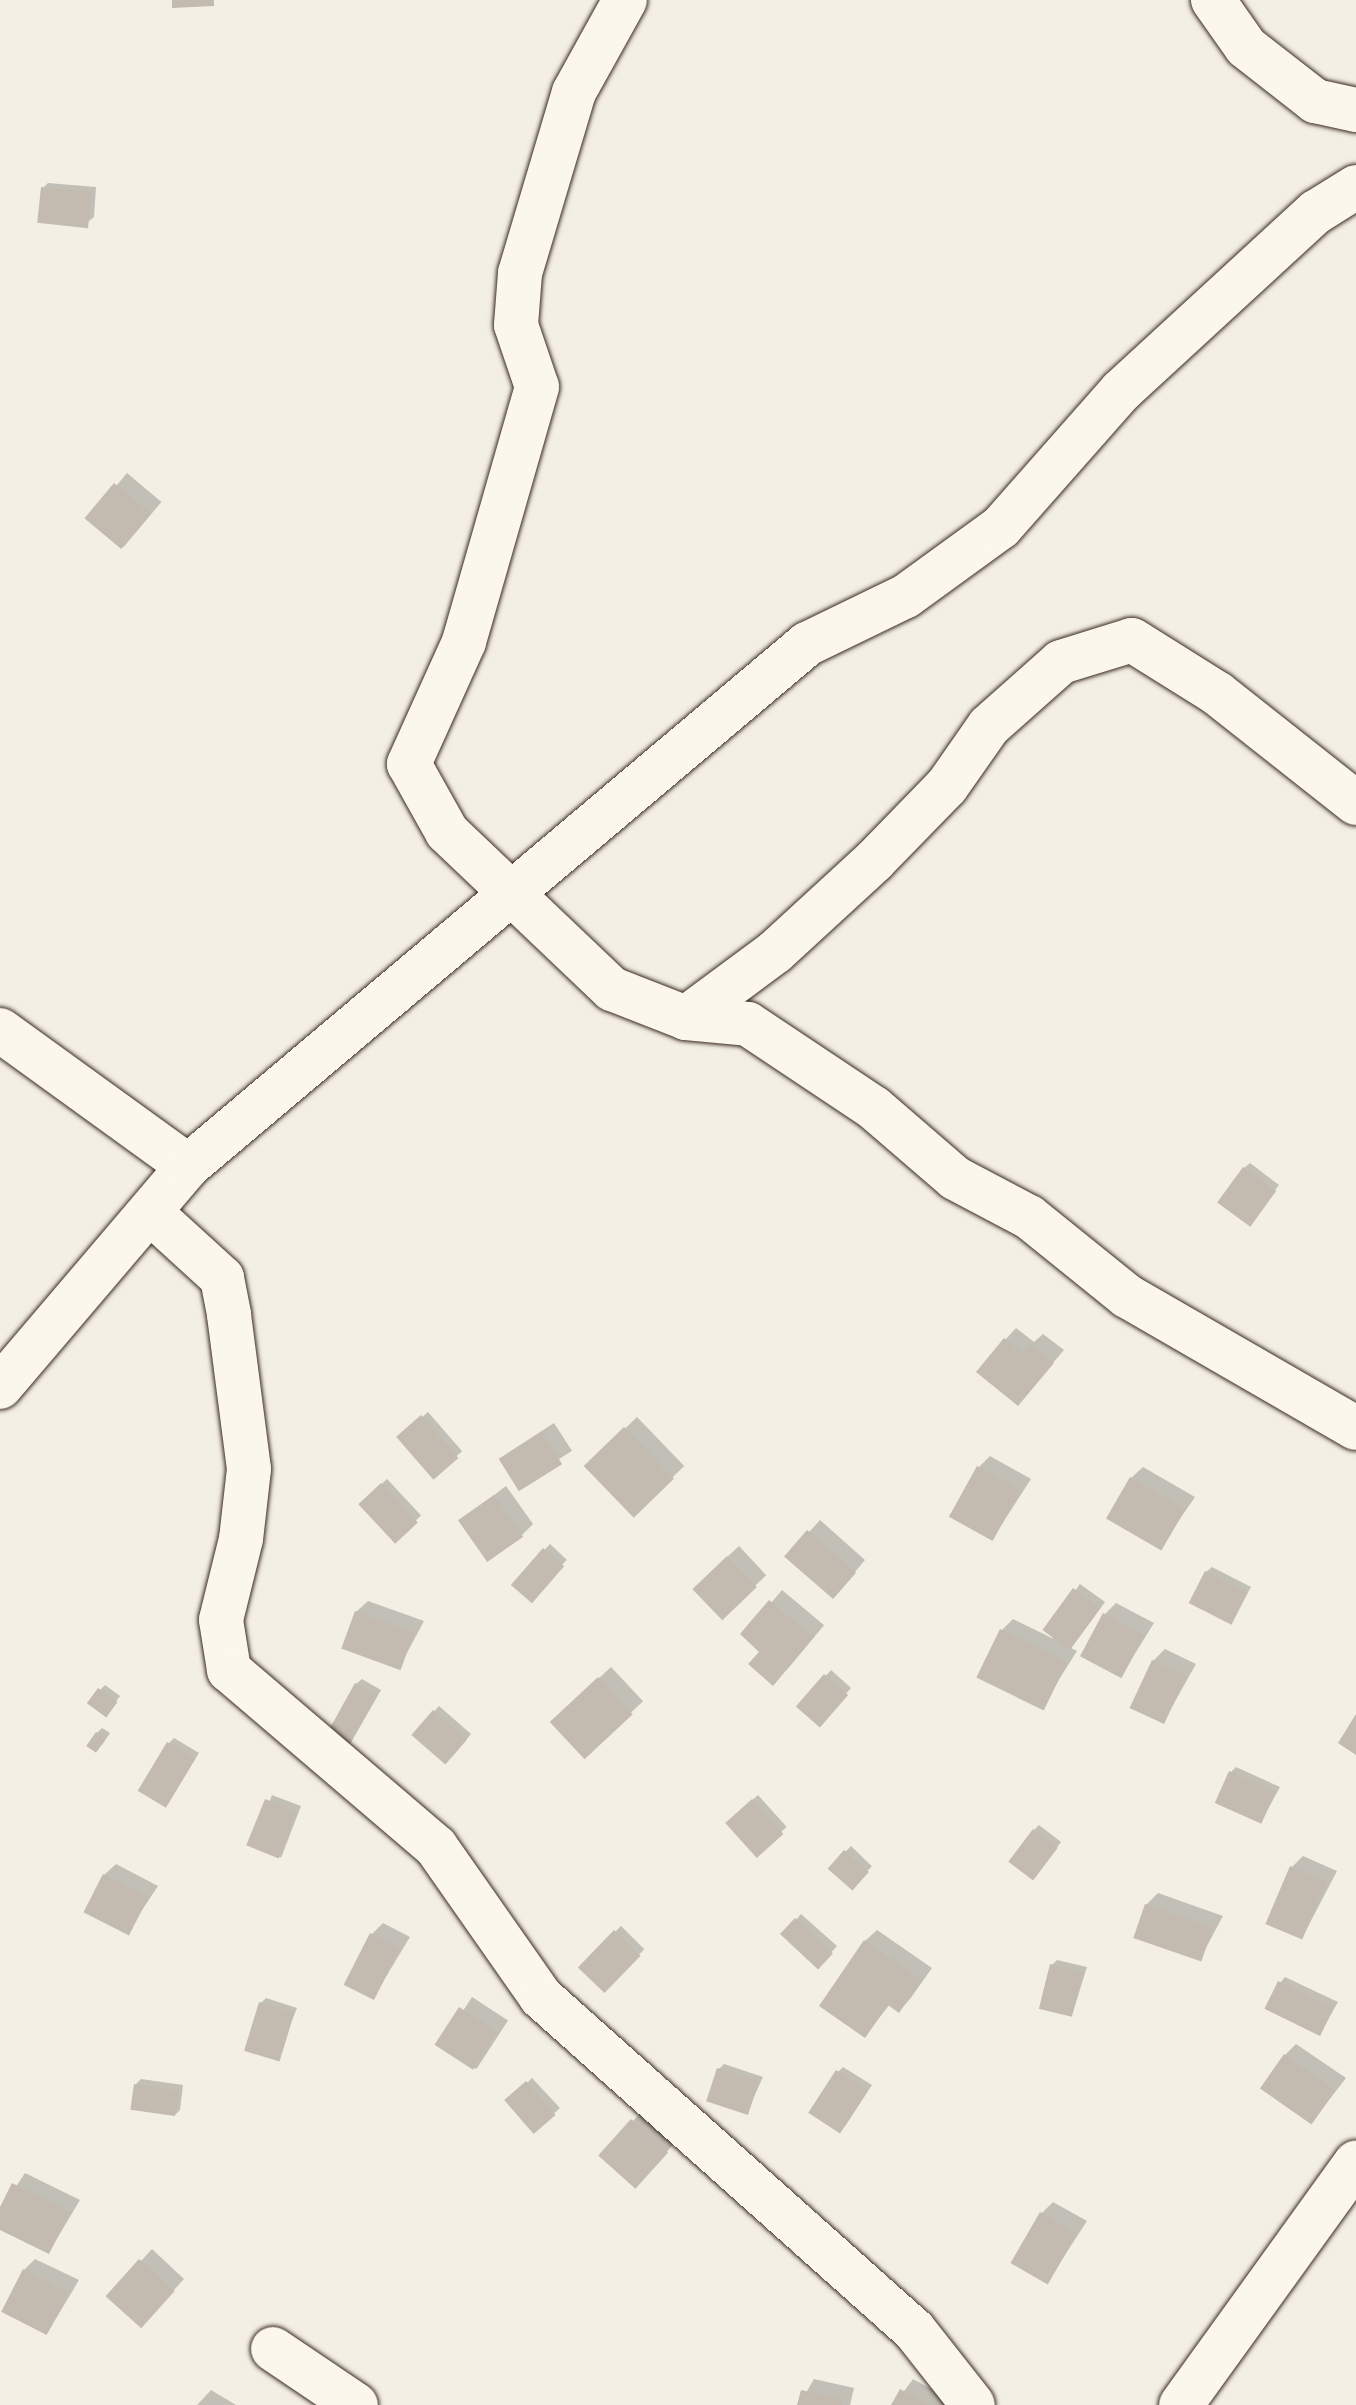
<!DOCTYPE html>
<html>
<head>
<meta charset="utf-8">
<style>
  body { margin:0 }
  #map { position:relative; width:1356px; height:2405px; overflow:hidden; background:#f3efe4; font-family:Delius,sans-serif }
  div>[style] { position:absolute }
  .shadow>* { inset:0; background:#0003; transform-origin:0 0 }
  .building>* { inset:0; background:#c3bbb0; transform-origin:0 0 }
  .roads { filter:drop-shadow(0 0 2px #3b2a1e) drop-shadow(0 0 2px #3b2a1e) }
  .minor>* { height:44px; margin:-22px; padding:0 22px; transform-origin:22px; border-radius:22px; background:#fbf7ec }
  span { translate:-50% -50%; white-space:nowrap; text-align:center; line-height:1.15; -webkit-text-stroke:7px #fbf7ec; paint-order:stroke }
</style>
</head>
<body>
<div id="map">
  <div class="shadow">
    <div style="clip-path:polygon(48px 183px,96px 187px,94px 217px,88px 222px,43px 188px)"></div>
    <div style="left:127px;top:473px;width:45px;height:59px;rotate:40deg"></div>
    <div style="clip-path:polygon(1250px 1163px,1279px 1185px,1254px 1218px,1244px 1168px)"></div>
    <div style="clip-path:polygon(1016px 1328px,1034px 1342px,1043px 1334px,1064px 1350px,1018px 1404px,1005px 1340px)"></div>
    <div style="left:428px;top:1412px;width:52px;height:38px;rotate:49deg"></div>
    <div style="left:637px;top:1417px;width:68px;height:70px;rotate:46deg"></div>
    <div style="left:554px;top:1423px;width:33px;height:65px;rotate:57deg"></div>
    <div style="clip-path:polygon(990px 1456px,1031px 1479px,993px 1538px,979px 1467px)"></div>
    <div style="clip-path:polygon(1143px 1467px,1195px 1497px,1160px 1548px,1131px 1478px)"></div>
    <div style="left:387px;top:1479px;width:50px;height:36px;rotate:47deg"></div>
    <div style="clip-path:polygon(506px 1486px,533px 1524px,521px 1536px,461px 1520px)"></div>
    <div style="clip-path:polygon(820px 1520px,865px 1560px,844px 1585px,787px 1556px)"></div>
    <div style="left:550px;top:1544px;width:23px;height:54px;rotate:43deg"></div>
    <div style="left:739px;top:1546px;width:40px;height:62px;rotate:47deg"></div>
    <div style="clip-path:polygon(1212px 1567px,1251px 1587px,1231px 1622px,1206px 1572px)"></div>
    <div style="clip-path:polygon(1080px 1584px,1105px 1602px,1071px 1648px,1077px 1651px,1041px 1708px,1002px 1630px,1013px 1619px,1054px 1639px,1046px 1631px)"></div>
    <div style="left:782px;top:1590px;width:55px;height:59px;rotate:40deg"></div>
    <div style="clip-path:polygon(368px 1601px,424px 1621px,400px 1666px,356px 1612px)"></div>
    <div style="clip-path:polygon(1116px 1603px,1154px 1623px,1121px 1676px,1105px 1614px)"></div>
    <div style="clip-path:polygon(1165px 1649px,1196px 1664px,1164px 1721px,1153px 1661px)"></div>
    <div style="left:611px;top:1667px;width:47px;height:81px;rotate:47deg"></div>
    <div style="left:831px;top:1670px;width:27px;height:48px;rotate:42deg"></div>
    <div style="clip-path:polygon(362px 1679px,381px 1690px,349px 1746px,356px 1684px)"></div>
    <div style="clip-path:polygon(105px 1685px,120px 1696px,110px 1710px,100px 1690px)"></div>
    <div style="clip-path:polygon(439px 1706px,471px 1734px,451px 1758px,414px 1735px)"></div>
    <div style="clip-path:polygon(102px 1728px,110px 1733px,102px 1745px,97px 1733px)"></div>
    <div style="clip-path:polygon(174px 1738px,199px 1753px,169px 1800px,169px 1743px)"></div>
    <div style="clip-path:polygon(1236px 1767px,1280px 1787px,1261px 1822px,1231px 1772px)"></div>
    <div style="left:272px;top:1795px;width:31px;height:55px;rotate:21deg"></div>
    <div style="left:758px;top:1795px;width:43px;height:42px;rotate:48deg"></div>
    <div style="clip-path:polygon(1039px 1825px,1061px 1842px,1037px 1874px,1034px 1830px)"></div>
    <div style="left:851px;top:1846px;width:29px;height:31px;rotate:44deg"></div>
    <div style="clip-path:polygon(1303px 1856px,1337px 1871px,1302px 1938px,1292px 1867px)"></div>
    <div style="clip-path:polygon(116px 1864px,158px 1886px,127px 1933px,104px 1875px)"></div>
    <div style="clip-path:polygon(1158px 1893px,1223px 1916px,1200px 1959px,1146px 1905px)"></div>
    <div style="clip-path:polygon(801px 1914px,837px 1946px,819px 1966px,796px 1920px)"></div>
    <div style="clip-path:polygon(383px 1923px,410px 1937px,373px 1998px,372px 1934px)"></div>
    <div style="left:621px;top:1926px;width:33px;height:58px;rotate:45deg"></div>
    <div style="clip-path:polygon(877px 1930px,932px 1968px,910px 1999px,899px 2011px,890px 2004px,865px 2036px,865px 1941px)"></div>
    <div style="clip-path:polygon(1057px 1960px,1087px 1967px,1072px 2015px,1052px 1965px)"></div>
    <div style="clip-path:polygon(1285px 1977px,1338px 2002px,1321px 2032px,1280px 1983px)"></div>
    <div style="left:472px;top:1997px;width:43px;height:58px;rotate:33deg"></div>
    <div style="clip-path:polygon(266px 1998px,297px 2008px,276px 2059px,261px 2003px)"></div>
    <div style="clip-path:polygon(1296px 2044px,1346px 2078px,1312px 2122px,1285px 2055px)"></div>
    <div style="clip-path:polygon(724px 2064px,763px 2077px,747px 2112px,719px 2069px)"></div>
    <div style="clip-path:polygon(843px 2067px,872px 2085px,845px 2126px,838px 2072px)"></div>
    <div style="left:532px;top:2078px;width:41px;height:34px;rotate:47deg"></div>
    <div style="clip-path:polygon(141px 2079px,183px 2085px,180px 2110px,175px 2115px,136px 2084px)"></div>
    <div style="clip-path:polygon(644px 2109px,678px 2139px,646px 2175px,633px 2121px)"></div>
    <div style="clip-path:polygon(25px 2173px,80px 2200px,49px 2252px,0 2228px,0 2211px)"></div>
    <div style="clip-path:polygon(1053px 2202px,1087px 2221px,1048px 2281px,1041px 2214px)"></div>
    <div style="clip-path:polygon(152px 2249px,184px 2279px,152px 2314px,109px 2296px)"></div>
    <div style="clip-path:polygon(35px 2259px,79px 2280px,48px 2332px,24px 2270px)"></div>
    <div style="clip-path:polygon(814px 2379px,854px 2388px,850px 2405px,799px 2405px)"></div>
    <div style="clip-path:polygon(913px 2379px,951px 2400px,948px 2405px,894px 2405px)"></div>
    <div style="clip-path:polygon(211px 2390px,236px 2405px,197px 2405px)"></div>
  </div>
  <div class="building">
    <div style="clip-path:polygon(172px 0,214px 0,214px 6px,172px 8px)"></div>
    <div style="left:41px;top:187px;width:51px;height:36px;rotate:6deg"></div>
    <div style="left:114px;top:483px;width:48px;height:46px;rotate:40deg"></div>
    <div style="left:1243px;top:1167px;width:41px;height:44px;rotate:36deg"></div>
    <div style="clip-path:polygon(1004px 1338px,1022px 1353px,1030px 1344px,1054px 1363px,1018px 1406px,976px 1372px)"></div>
    <div style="left:421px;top:1415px;width:57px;height:33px;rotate:49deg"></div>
    <div style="left:624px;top:1427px;width:72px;height:56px;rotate:46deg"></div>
    <div style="left:542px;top:1432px;width:38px;height:51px;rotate:58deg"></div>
    <div style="left:977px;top:1466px;width:50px;height:58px;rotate:29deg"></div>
    <div style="left:1130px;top:1477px;width:64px;height:48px;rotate:30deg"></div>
    <div style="left:381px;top:1483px;width:54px;height:31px;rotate:47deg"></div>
    <div style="left:494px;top:1495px;width:51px;height:44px;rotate:55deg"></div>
    <div style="left:807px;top:1530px;width:65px;height:35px;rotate:41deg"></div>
    <div style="left:543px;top:1548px;width:28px;height:49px;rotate:41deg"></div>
    <div style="left:727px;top:1556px;width:43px;height:48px;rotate:46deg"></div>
    <div style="left:1205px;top:1571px;width:48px;height:36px;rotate:27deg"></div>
    <div style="left:1073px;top:1588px;width:34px;height:52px;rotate:36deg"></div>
    <div style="clip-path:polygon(769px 1600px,814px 1637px,773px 1686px,748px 1664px,759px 1652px,740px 1634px)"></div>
    <div style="left:355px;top:1611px;width:63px;height:40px;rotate:20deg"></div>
    <div style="left:1103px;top:1613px;width:47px;height:49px;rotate:28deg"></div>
    <div style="left:1000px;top:1629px;width:75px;height:54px;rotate:26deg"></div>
    <div style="left:1152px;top:1660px;width:38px;height:53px;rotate:25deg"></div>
    <div style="left:824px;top:1674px;width:32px;height:43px;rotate:41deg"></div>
    <div style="left:598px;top:1677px;width:51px;height:66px;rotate:47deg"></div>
    <div style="left:355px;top:1683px;width:25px;height:61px;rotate:29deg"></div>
    <div style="left:98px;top:1688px;width:24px;height:19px;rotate:36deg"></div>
    <div style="left:433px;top:1710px;width:45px;height:33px;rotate:41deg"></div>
    <div style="clip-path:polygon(1356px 1714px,1356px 1755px,1338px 1743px)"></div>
    <div style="left:96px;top:1732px;width:12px;height:17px;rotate:35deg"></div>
    <div style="left:167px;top:1742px;width:33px;height:57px;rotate:31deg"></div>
    <div style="left:1229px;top:1771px;width:51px;height:35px;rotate:24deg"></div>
    <div style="left:265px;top:1799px;width:35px;height:50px;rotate:22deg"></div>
    <div style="left:752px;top:1799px;width:47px;height:36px;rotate:48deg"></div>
    <div style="left:1033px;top:1829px;width:31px;height:41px;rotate:37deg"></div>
    <div style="left:844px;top:1850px;width:33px;height:25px;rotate:41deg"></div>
    <div style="left:1290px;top:1866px;width:40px;height:63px;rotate:23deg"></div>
    <div style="left:103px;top:1874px;width:51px;height:43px;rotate:27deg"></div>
    <div style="left:1145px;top:1904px;width:72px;height:36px;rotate:19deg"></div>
    <div style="left:795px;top:1918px;width:52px;height:22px;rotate:43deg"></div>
    <div style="left:614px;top:1930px;width:37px;height:52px;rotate:44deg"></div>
    <div style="left:370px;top:1933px;width:34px;height:58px;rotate:27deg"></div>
    <div style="clip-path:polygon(864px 1940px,922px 1980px,899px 2013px,888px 2005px,865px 2038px,819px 2006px)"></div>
    <div style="left:1050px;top:1964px;width:34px;height:46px;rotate:14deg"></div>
    <div style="left:1278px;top:1981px;width:62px;height:31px;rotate:26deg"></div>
    <div style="left:259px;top:2002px;width:37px;height:51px;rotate:17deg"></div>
    <div style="left:459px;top:2007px;width:46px;height:45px;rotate:33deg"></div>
    <div style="left:1284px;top:2054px;width:63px;height:42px;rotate:35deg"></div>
    <div style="left:717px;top:2068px;width:44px;height:35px;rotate:18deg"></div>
    <div style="left:836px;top:2070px;width:38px;height:51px;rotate:33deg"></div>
    <div style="left:526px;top:2081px;width:45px;height:29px;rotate:49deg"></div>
    <div style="left:134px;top:2084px;width:45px;height:26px;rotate:8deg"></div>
    <div style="left:631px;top:2119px;width:50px;height:49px;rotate:42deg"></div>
    <div style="clip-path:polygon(12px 2183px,70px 2212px,49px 2254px,0 2230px,0 2207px)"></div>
    <div style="left:1040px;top:2212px;width:43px;height:59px;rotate:30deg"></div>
    <div style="left:139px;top:2259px;width:48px;height:50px;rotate:42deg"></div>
    <div style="left:23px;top:2269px;width:51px;height:48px;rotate:27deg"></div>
    <div style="clip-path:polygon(900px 2389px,930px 2405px,891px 2405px)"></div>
    <div style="clip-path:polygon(801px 2390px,844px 2399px,842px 2405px,797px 2405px)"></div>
  </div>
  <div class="roads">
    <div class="minor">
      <div style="left:625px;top:0;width:105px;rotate:119deg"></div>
      <div style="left:574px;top:92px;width:189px;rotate:106.6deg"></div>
      <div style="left:520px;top:273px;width:52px;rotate:94.4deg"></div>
      <div style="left:516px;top:325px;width:65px;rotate:71.3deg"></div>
      <div style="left:537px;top:387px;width:265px;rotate:106deg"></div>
      <div style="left:464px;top:642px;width:134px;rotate:114.3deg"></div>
      <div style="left:409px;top:764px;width:78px;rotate:60.8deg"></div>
      <div style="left:447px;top:832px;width:228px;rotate:43.6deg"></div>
      <div style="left:612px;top:989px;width:79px;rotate:21.4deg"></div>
      <div style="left:686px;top:1018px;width:62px;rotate:5.5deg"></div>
      <div style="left:748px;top:1024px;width:151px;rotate:33.7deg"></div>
      <div style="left:874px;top:1108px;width:107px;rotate:40.8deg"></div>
      <div style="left:955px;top:1178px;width:84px;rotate:27.8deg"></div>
      <div style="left:1029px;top:1217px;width:126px;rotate:38.9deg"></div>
      <div style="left:1127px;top:1296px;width:264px;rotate:30deg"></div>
      <div style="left:1213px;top:0;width:57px;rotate:54.9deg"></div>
      <div style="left:1246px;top:47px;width:88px;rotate:38deg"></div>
      <div style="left:1315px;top:101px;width:42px;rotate:12.4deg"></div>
      <div style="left:686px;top:1018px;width:111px;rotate:-36.6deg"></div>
      <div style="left:775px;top:952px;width:136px;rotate:-42.6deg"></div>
      <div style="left:875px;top:860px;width:103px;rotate:-45.8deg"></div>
      <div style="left:947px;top:786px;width:73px;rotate:-55deg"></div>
      <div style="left:989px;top:726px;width:96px;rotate:-41.6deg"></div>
      <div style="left:1061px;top:662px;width:74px;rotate:-17.2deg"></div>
      <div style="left:1132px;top:640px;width:102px;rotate:32.1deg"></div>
      <div style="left:1218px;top:694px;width:176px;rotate:38.3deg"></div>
      <div style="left:0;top:1030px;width:232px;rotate:35.9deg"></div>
      <div style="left:152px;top:1214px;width:95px;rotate:42.4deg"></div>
      <div style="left:222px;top:1278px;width:38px;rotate:79deg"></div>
      <div style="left:229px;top:1315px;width:155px;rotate:82.6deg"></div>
      <div style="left:249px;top:1469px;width:70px;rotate:96.5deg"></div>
      <div style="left:241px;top:1539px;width:83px;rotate:103.9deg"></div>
      <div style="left:221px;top:1620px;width:51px;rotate:80.9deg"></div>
      <div style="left:229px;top:1670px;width:272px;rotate:40.5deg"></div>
      <div style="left:436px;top:1847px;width:183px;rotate:55deg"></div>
      <div style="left:541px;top:1997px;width:500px;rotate:41.76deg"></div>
      <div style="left:914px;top:2330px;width:95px;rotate:51.8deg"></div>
      <div style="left:0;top:1387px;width:290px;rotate:-49.6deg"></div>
      <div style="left:188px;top:1166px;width:810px;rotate:-40.14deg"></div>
      <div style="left:807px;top:644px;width:110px;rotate:-25.9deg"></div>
      <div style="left:906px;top:596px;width:117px;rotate:-36deg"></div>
      <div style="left:1001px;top:527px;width:181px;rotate:-48.6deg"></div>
      <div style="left:1121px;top:391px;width:265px;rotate:-42.6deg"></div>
      <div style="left:1316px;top:212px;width:47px;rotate:-32deg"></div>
      <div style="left:273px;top:2349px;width:100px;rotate:34deg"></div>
      <div style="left:1181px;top:2405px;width:299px;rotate:-54.2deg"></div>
    </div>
  </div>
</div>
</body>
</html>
